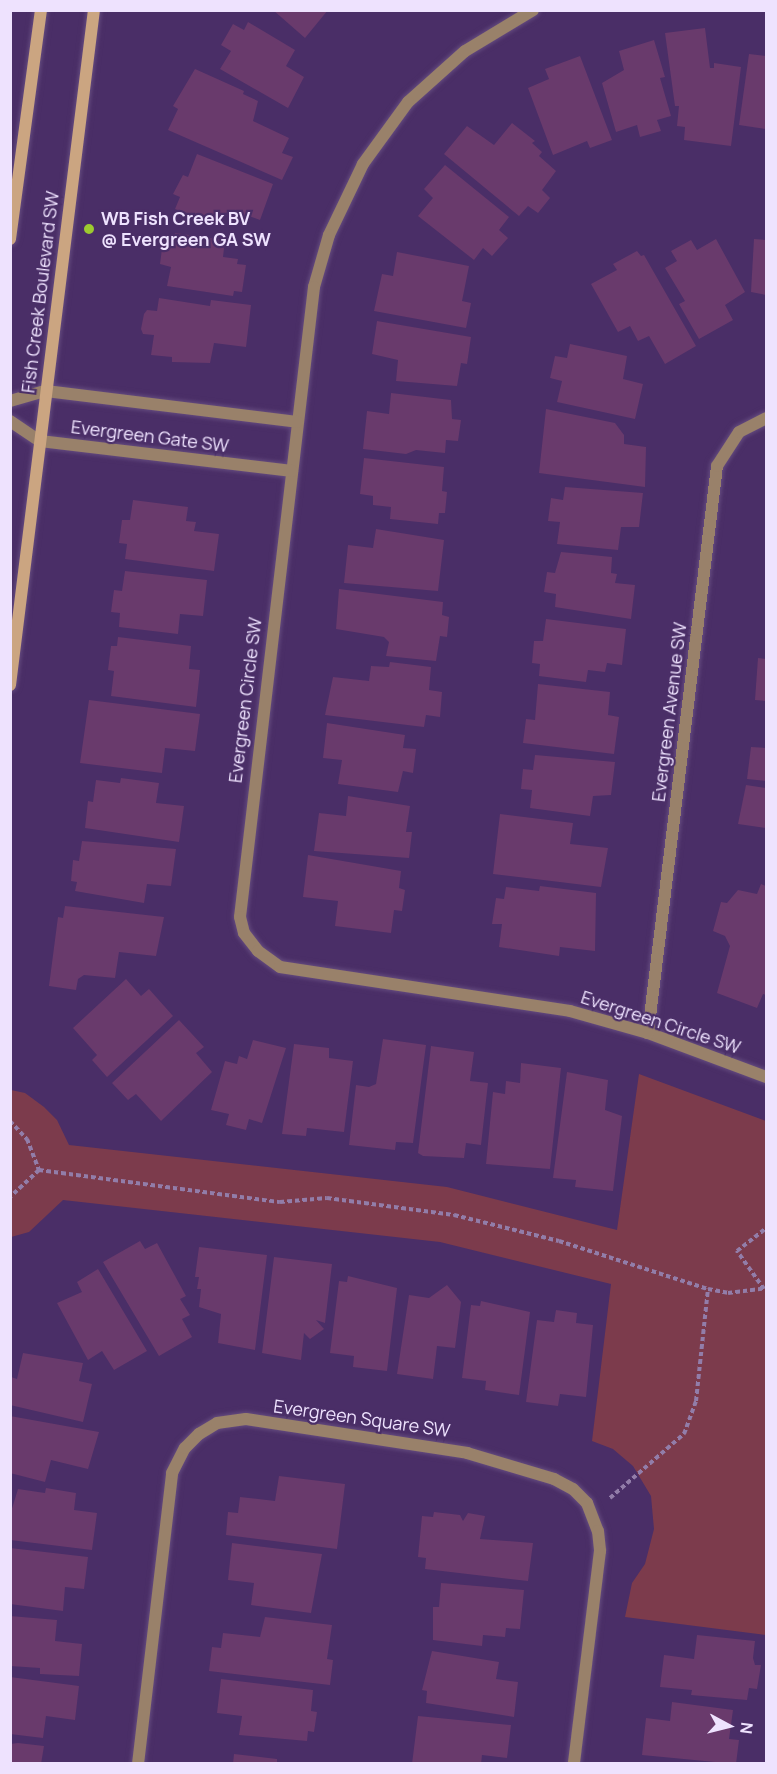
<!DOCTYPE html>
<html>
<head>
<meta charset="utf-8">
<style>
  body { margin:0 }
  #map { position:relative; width:777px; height:1774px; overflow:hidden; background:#4a2e67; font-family:Manrope,sans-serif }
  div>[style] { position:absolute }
  .green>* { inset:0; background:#7c3b4c }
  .building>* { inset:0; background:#693a6c }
  .path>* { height:4px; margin-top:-2px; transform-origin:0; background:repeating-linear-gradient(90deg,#927da9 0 4.5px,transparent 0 7.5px) }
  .roads { filter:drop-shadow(0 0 2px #644b7f) drop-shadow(0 0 2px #644b7f) }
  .minor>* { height:12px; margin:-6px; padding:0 6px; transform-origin:6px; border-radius:6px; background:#99816a }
  .secondary>* { height:12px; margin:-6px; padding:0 6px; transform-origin:6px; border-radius:6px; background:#cba581 }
  .dots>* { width:16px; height:16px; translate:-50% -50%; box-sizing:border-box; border:3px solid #4a2e67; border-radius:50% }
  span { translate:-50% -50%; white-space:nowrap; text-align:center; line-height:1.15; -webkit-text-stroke:4.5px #4a2e67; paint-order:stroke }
  .poi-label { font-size:18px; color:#eee2fe; font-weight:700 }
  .left { translate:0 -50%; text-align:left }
  .street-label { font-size:18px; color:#eee2fe }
  .frame { position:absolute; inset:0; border:12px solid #eee2fe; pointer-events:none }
  .north { position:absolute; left:699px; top:1696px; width:60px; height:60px; -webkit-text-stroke:4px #4a2e67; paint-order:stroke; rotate:97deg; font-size:16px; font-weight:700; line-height:24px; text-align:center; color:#eee2fe }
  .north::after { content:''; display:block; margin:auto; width:21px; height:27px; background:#eee2fe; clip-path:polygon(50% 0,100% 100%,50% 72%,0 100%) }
</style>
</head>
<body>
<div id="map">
  <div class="green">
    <div style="clip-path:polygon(639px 1074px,766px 1121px,766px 1635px,625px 1617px,632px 1583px,645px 1564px,654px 1529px,651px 1496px,633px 1466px,613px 1449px,592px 1441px,611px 1284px,440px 1242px,63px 1200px,29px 1232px,11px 1237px,11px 1090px,25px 1093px,44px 1107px,57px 1120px,69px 1145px,447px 1187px,617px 1230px)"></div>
  </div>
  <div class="building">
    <div style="clip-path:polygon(273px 10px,328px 10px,305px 38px)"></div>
    <div style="clip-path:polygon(248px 22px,295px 50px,286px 66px,304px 77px,288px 108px,220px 69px,231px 51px,221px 45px,233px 24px,244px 30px)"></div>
    <div style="clip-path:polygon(705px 28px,710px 68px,714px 68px,714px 63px,741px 67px,731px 146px,684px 140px,685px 127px,677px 126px,679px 106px,675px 106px,665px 33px)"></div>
    <div style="clip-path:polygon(654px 40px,665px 77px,660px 78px,671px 116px,657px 120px,661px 131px,640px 137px,637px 125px,616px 132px,602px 83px,624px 70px,619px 51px)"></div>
    <div style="clip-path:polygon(749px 54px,766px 56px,766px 129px,739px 125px)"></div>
    <div style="clip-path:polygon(580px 56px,612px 140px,590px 148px,587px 141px,553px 155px,528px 88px,549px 79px,545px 69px)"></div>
    <div style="clip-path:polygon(195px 69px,244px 91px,243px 94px,258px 101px,253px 121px,289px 138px,282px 153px,293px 157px,282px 180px,168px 130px,178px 109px,173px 106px)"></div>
    <div style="clip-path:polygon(512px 123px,535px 141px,532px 143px,542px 152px,539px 156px,556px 171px,542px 190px,550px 198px,538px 213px,528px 206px,519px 216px,444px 154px,467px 126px,494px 145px)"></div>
    <div style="clip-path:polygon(197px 154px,273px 184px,260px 220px,246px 215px,242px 222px,224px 215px,220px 226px,175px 209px,180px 197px,173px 194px,183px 175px,188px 177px)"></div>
    <div style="clip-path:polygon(445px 165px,509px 217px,499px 230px,508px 238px,492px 256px,483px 248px,474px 260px,418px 216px,433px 198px,424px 189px)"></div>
    <div style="clip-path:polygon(175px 233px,225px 240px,223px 257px,238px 259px,237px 264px,246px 265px,242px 292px,234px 291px,233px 296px,167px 286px,171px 267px,160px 264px,163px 241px,174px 241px)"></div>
    <div style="clip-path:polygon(716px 239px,745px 292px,725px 305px,733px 320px,699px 339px,679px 304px,685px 301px,665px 268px,677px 261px,671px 251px,691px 240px,697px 250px)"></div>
    <div style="clip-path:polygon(754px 239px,766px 240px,766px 295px,751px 292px)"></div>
    <div style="clip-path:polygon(637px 251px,641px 256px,644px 255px,696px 346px,665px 364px,649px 336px,638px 341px,630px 326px,618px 332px,591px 284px,617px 270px,613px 264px)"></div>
    <div style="clip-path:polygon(397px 252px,469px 266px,462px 301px,471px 303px,466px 328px,374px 311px,382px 274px,393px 276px)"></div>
    <div style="clip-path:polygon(159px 298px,210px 306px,211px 300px,251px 305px,246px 347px,214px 343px,210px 363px,172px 362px,172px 357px,151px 355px,154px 335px,143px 334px,141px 329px,144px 314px,147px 310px,157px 311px)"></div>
    <div style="clip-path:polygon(377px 321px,471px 337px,467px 364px,461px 363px,457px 386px,396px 381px,398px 360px,372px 354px)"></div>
    <div style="clip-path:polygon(570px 344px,627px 356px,623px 379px,643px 384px,635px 419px,557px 402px,562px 381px,550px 378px,555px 356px,567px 358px)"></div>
    <div style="clip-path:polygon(391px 393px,451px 400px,452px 419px,461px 420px,458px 441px,446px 440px,445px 453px,416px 450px,406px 454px,363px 449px,367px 411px,389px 414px)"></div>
    <div style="clip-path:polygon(546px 409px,615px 423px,624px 435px,624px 444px,646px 447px,645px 487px,539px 473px)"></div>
    <div style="clip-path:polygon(364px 458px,444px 467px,442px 491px,447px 492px,445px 513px,439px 513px,438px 524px,390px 519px,391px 507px,373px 505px,373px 496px,360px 494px)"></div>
    <div style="clip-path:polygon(565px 487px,643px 493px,639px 527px,621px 527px,618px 550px,557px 544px,560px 522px,548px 521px,551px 498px,563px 500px)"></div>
    <div style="clip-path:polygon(133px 500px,188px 507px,186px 521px,196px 522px,194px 531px,219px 534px,214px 571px,125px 559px,127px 544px,119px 543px,122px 520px,130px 520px)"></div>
    <div style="clip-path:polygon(376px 529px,444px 540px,438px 591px,344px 583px,348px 545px,373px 548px)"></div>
    <div style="clip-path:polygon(561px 552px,612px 557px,611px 573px,617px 574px,615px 583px,635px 585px,631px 619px,555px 607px,556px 594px,544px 592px,547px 572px,555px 573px)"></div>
    <div style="clip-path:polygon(125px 571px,207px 580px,203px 616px,180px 614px,178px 634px,119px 627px,120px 613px,111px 612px,114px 590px,122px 591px)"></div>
    <div style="clip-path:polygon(339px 589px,443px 602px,442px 615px,449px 617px,447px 637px,440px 636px,436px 661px,386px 656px,389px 642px,384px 637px,336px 629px)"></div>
    <div style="clip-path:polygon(546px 619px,626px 629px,622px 665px,607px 663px,605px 672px,588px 670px,586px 682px,539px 676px,540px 664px,532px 663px,534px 641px,543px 641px)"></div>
    <div style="clip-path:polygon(118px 637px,191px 646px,189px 669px,200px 670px,196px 707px,111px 696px,114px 671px,108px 670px,111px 646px,117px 646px)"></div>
    <div style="clip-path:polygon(758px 658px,766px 659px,766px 701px,755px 700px)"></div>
    <div style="clip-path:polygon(390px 662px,431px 667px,429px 690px,442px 692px,440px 717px,426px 715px,424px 727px,325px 715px,333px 677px,369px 681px,371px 666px,389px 667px)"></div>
    <div style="clip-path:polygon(538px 684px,610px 692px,608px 715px,619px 717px,614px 754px,523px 743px,526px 719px,535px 720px)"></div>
    <div style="clip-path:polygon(89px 700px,200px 714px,195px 751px,165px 748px,162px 773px,80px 763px)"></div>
    <div style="clip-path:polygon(327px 723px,405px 735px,403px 748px,416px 749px,413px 773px,403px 771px,398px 792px,338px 784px,342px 760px,323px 758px)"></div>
    <div style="clip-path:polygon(751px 747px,766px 748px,766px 781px,747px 779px)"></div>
    <div style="clip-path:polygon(535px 755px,615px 762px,611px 795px,593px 796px,590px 816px,530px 808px,532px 790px,521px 789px,523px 769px,533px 770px)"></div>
    <div style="clip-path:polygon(121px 778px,159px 783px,156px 803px,184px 806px,179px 842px,85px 828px,88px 801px,93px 802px,96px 780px,120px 783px)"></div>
    <div style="clip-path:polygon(746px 785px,766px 788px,766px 828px,738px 824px)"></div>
    <div style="clip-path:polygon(348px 796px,410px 806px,406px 832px,412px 832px,409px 858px,314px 851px,319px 813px,346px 816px)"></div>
    <div style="clip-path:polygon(500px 814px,573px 823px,570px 844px,608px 848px,601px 887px,493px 874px)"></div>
    <div style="clip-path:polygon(82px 841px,176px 849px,171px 886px,147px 884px,144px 903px,75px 891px,77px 882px,71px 881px,73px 860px,79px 861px)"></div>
    <div style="clip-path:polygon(308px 855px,401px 871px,399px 888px,405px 890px,402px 911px,394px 910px,391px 933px,335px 926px,338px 901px,303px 897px)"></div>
    <div style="clip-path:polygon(761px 884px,766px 886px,766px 995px,763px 994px,757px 1008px,717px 993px,730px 946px,725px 936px,713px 931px,721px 902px,727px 903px,738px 890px,757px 894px)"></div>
    <div style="clip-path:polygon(540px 886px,596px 893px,595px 951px,560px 947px,559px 956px,499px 947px,502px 924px,492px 924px,496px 898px,504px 899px,506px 887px,539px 891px)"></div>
    <div style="clip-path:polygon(65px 906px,164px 917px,156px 956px,119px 952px,115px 978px,84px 975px,78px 979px,76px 990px,49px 986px,58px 917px,63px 918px)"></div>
    <div style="clip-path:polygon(126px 979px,141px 996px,149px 989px,173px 1016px,107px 1077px,92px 1060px,97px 1055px,73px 1028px)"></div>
    <div style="clip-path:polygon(179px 1020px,204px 1047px,196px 1053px,212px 1072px,161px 1121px,136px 1094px,128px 1100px,112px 1083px)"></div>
    <div style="clip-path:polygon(383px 1039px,426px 1045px,413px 1143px,396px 1142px,395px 1150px,349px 1145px,356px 1085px,369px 1087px,376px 1084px)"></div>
    <div style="clip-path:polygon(253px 1040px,286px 1048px,262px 1123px,249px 1119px,246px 1130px,226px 1125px,229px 1114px,211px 1110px,225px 1061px,237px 1064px,239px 1056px,247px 1059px)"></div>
    <div style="clip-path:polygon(294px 1044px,329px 1048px,329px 1058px,353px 1061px,344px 1132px,307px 1128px,306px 1136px,282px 1134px)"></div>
    <div style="clip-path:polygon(431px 1046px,474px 1052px,470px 1081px,488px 1083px,481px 1145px,466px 1143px,464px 1158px,423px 1156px,418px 1153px)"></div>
    <div style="clip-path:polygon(521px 1063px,561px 1068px,550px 1169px,486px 1164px,493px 1092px,505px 1094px,506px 1081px,520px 1083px)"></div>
    <div style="clip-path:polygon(567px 1072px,608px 1080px,605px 1110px,622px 1116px,613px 1191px,575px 1187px,576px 1180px,553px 1178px)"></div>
    <div style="clip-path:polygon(140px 1241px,145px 1249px,157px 1243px,186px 1296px,180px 1299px,190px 1315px,182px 1319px,192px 1337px,159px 1356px,103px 1262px)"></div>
    <div style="clip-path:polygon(199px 1247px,267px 1255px,255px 1350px,218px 1343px,221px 1314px,199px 1307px,201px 1289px,197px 1289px,199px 1277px,195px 1277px)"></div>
    <div style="clip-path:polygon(274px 1257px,332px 1264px,325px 1323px,316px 1320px,324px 1329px,310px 1339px,304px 1333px,301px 1360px,262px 1353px)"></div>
    <div style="clip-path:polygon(98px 1269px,147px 1351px,114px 1370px,102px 1351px,88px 1360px,57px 1303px,82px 1292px,77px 1282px)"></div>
    <div style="clip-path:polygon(348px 1276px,397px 1288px,387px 1371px,353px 1367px,354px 1356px,330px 1353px,339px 1281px,347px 1282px)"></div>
    <div style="clip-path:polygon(447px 1285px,461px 1302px,455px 1348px,437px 1346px,433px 1379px,397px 1374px,409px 1295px,429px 1298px)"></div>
    <div style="clip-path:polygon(481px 1301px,530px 1312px,519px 1395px,485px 1390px,486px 1381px,462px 1378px,471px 1305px,480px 1306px)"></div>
    <div style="clip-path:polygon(556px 1310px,577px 1313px,576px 1323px,593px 1325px,586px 1397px,560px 1394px,558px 1406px,526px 1402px,537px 1320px,554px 1322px)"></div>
    <div style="clip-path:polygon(23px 1353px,83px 1363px,79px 1381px,92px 1384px,83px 1422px,10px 1405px,11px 1377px,17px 1379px)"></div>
    <div style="clip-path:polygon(10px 1416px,99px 1432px,88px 1469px,51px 1460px,45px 1482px,10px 1473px)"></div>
    <div style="clip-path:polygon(279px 1476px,345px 1484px,337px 1549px,226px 1535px,228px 1512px,238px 1513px,240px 1497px,275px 1501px)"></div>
    <div style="clip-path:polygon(46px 1488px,76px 1493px,74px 1510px,97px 1513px,92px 1550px,10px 1540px,10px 1515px,18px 1489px,45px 1493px)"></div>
    <div style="clip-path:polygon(434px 1512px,460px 1515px,463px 1521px,468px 1513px,485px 1516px,480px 1539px,533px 1543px,528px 1581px,425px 1569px,426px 1558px,418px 1557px,422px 1516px,433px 1517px)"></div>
    <div style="clip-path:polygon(232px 1543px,322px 1554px,311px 1613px,251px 1605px,254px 1583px,228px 1580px)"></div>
    <div style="clip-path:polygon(10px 1548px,88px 1557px,84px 1589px,65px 1587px,63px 1611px,10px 1604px)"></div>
    <div style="clip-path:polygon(441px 1583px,524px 1590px,520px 1629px,506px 1628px,505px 1637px,483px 1635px,482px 1646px,433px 1640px,433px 1607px,439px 1607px)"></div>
    <div style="clip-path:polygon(10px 1616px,57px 1620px,55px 1641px,82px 1644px,79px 1676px,40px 1674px,40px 1668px,10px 1666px)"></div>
    <div style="clip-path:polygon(265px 1617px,332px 1625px,327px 1659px,333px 1660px,330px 1685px,209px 1671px,212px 1647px,221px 1648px,223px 1633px,260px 1637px)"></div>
    <div style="clip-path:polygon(697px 1635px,755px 1641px,753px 1658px,755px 1665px,761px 1665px,757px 1689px,749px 1688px,747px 1700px,691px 1695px,692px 1690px,660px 1687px,664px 1655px,694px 1659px)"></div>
    <div style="clip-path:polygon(432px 1651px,499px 1662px,496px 1679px,518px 1682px,514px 1717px,426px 1703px,427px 1691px,422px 1690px)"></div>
    <div style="clip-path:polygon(10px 1677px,79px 1686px,75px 1720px,46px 1716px,43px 1738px,10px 1734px)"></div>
    <div style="clip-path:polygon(221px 1679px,313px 1690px,311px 1711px,317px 1712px,314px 1732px,308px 1731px,307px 1741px,239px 1735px,242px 1716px,217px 1713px)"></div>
    <div style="clip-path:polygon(672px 1702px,733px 1710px,729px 1739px,739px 1740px,736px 1764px,642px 1755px,646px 1718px,670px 1721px)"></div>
    <div style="clip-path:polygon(418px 1716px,511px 1725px,507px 1758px,482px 1755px,481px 1764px,412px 1764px)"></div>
    <div style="clip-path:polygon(18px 1743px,44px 1746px,41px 1764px,10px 1764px,10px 1744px)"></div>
    <div style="clip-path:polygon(234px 1754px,277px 1759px,277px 1764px,233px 1764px)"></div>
  </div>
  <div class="path">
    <div style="left:10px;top:1121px;width:25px;rotate:47deg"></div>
    <div style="left:27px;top:1139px;width:33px;rotate:69deg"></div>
    <div style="left:39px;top:1170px;width:40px;rotate:137deg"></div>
    <div style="left:39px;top:1170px;width:243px;rotate:7.6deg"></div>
    <div style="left:280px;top:1202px;width:47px;rotate:-4.9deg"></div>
    <div style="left:327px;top:1198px;width:128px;rotate:7.6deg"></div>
    <div style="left:454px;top:1215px;width:108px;rotate:13.9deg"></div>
    <div style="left:559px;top:1241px;width:157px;rotate:17.9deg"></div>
    <div style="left:708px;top:1289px;width:20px;rotate:11deg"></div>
    <div style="left:728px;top:1293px;width:38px;rotate:-7deg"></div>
    <div style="left:764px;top:1289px;width:47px;rotate:-125.4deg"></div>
    <div style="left:737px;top:1251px;width:37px;rotate:-38deg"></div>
    <div style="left:610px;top:1498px;width:98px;rotate:-40.9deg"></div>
    <div style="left:684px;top:1434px;width:35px;rotate:-70deg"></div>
    <div style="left:696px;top:1401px;width:113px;rotate:-83.9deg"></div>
  </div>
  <div class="roads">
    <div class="minor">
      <div style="left:533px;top:10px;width:79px;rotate:148.9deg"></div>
      <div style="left:465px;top:51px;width:76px;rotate:138.2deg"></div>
      <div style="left:408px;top:102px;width:77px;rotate:126deg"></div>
      <div style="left:363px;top:164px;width:79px;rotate:115.6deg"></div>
      <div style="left:329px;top:235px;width:54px;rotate:106.1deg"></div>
      <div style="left:314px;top:287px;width:634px;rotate:96.7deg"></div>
      <div style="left:240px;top:917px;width:16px;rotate:76deg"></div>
      <div style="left:244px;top:933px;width:23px;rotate:52deg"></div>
      <div style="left:258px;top:951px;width:27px;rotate:36deg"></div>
      <div style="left:280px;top:967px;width:293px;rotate:8.6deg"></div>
      <div style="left:570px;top:1011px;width:81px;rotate:15.8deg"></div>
      <div style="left:648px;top:1033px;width:126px;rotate:20.4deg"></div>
      <div style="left:10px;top:401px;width:37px;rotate:-16deg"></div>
      <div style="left:46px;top:391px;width:253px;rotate:7deg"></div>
      <div style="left:10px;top:421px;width:36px;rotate:34deg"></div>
      <div style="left:40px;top:441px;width:254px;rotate:6.8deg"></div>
      <div style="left:648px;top:1033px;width:571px;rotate:-83.06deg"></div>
      <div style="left:717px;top:466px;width:40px;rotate:-57.1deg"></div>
      <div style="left:739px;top:432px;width:30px;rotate:-27deg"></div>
      <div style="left:138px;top:1764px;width:293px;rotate:-83.3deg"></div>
      <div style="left:172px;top:1473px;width:28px;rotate:-63deg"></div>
      <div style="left:185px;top:1448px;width:20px;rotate:-45deg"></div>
      <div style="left:199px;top:1434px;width:21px;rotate:-31deg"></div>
      <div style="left:217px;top:1423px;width:29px;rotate:-8deg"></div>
      <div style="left:246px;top:1419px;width:224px;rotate:8.7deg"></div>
      <div style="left:467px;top:1453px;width:91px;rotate:16.6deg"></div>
      <div style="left:554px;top:1479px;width:21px;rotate:28deg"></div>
      <div style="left:573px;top:1489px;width:20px;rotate:45deg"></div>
      <div style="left:587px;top:1503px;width:30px;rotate:69deg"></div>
      <div style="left:598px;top:1531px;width:20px;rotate:84deg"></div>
      <div style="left:600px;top:1551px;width:215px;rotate:97deg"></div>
    </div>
    <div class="secondary">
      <div style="left:10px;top:239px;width:231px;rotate:-82.3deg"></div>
      <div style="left:10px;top:685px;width:680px;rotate:-82.91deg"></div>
    </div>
  </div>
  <div class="dots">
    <div style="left:89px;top:229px;background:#9dca30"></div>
  </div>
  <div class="poi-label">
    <span class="left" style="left:101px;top:229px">WB Fish Creek BV<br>@ Evergreen GA SW</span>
  </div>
  <div class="street-label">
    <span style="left:40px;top:292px;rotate:-83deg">Fish Creek Boulevard SW</span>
    <span style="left:150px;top:436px;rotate:7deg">Evergreen Gate SW</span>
    <span style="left:245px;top:700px;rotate:-83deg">Evergreen Circle SW</span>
    <span style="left:669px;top:712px;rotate:-83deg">Evergreen Avenue SW</span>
    <span style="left:661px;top:1022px;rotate:18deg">Evergreen Circle SW</span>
    <span style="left:362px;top:1418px;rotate:8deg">Evergreen Square SW</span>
  </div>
  <div class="frame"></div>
  <div class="north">N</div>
</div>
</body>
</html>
